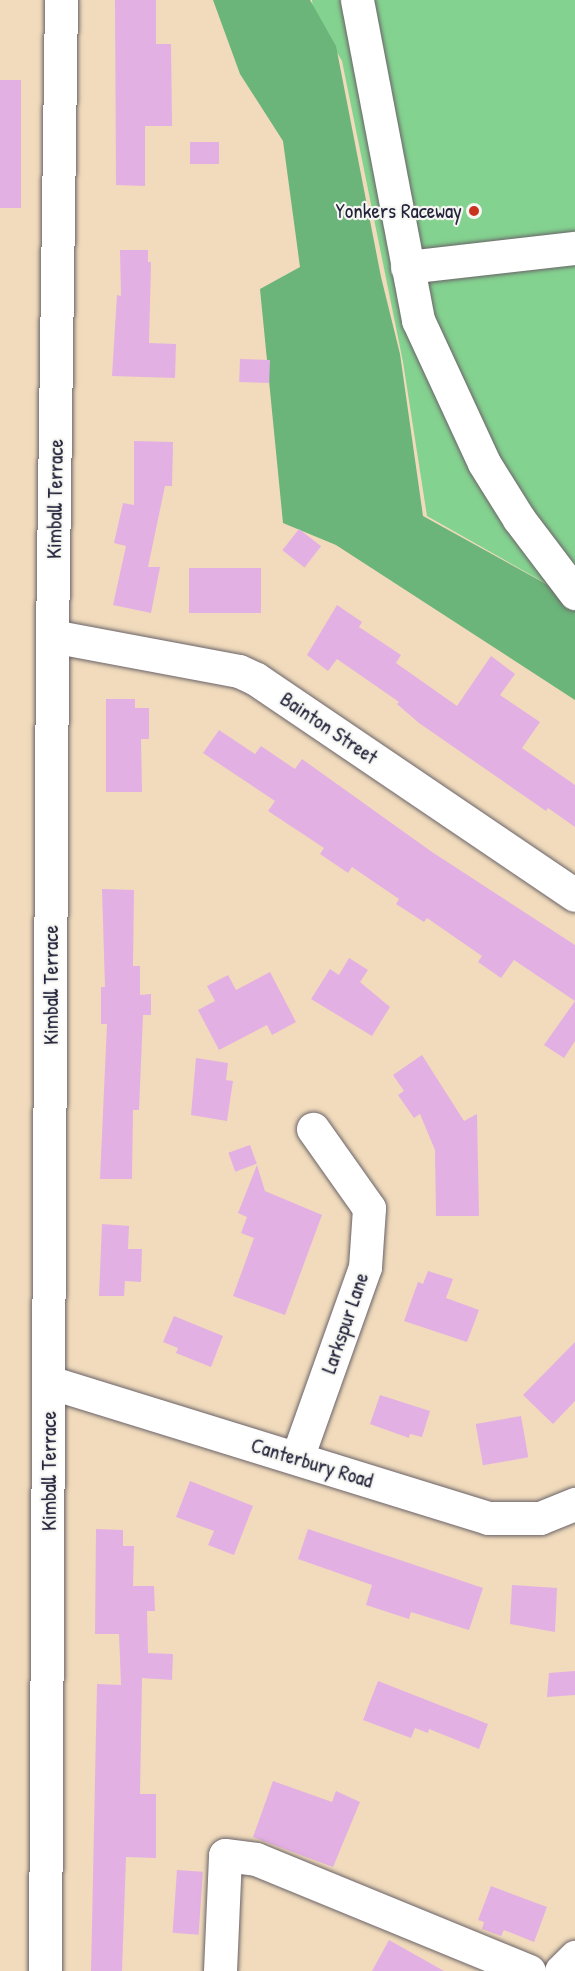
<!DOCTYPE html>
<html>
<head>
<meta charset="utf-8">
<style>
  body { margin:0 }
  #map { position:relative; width:575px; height:1971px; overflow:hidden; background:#f1dbbc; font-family:"Patrick Hand",sans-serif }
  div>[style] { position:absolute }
  .green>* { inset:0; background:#84d290 }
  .forest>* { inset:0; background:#6bb47a }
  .building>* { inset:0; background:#e3b0e3; transform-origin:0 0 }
  .roads { filter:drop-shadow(0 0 2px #6a6368) drop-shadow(0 0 2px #6a6368) }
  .minor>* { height:33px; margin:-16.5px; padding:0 16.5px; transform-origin:16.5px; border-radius:16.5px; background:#fff }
  .dots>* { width:16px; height:16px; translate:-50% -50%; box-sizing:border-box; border:3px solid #f6f6f2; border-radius:50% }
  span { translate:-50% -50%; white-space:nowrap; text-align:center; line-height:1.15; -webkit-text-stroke:4.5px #f6f6f2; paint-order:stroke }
  .poi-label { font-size:21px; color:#22223b }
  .right { translate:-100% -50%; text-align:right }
  .street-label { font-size:21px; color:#22223b }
</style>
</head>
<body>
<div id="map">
  <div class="green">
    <div style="clip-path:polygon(312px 0,575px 0,575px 600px,427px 516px,403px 362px,342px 61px,313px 11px)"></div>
  </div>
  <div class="forest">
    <div style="clip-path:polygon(213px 0,310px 0,336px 46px,381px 277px,400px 354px,423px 516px,575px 600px,575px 700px,336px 545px,283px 523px,260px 289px,300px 267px,283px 141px,240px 74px)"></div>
  </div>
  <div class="building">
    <div style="clip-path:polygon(115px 0,156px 0,156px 44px,171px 44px,172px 126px,145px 126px,145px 186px,116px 185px)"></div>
    <div style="left:0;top:80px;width:21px;height:128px"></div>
    <div style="left:190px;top:142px;width:29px;height:22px"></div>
    <div style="clip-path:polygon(120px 250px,148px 250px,148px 262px,151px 262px,149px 343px,176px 344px,175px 378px,112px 376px,117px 295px,121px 296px)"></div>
    <div style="left:240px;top:359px;width:30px;height:23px;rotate:2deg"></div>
    <div style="clip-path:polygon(134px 441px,173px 442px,172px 486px,165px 486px,148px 567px,160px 567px,151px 613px,113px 605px,126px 546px,114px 543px,123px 503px,134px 505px)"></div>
    <div style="left:299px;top:529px;width:28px;height:27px;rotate:38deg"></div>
    <div style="left:189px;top:568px;width:72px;height:45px"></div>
    <div style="clip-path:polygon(337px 605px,362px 622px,359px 627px,401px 655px,396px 663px,457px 706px,491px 656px,515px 674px,500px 695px,540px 722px,522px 748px,575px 785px,575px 827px,548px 808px,546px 811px,419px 723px,397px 704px,399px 702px,337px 659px,328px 671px,307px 655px)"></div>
    <div style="clip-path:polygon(106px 699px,135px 699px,135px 708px,149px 708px,149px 739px,141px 739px,142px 792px,106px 792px)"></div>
    <div style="clip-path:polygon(219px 730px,255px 754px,261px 746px,295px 769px,302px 759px,432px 852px,575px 945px,575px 1001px,514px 960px,501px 978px,478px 962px,482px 956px,427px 918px,424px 922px,396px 904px,399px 899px,352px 867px,348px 873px,320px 854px,324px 848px,268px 811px,275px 801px,203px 753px)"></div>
    <div style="clip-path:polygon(102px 889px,134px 890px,133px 966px,140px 966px,140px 995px,151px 994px,151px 1015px,143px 1015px,139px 1110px,133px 1110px,132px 1179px,100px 1179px,107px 1024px,101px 1024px,101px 987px,105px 987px)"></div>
    <div style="clip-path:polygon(349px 958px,368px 970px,360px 982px,390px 1007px,372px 1036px,311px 999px,330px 969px,339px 975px)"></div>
    <div style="clip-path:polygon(270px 972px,296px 1022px,272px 1035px,267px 1025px,219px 1050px,198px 1010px,215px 1001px,207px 986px,228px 975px,236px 990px)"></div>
    <div style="clip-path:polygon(575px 1001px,575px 1041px,564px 1058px,544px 1045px)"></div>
    <div style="clip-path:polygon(422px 1055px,464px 1121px,477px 1114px,479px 1216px,436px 1216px,435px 1150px,420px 1114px,414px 1118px,398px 1095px,404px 1091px,393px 1075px)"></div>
    <div style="clip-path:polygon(196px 1058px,228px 1063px,226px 1080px,233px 1081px,227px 1121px,191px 1115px)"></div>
    <div style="left:250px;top:1145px;width:20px;height:23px;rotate:70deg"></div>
    <div style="clip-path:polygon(257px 1165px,265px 1191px,322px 1215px,285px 1315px,233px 1296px,254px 1238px,241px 1233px,247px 1217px,238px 1213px)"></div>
    <div style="clip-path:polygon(102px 1224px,129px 1226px,128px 1249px,142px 1249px,141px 1282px,125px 1281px,124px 1296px,99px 1296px)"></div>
    <div style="clip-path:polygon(428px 1271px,453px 1279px,446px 1298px,479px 1310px,467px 1342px,404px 1321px,418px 1282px,423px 1284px)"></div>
    <div style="clip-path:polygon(174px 1316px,223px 1336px,211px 1367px,176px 1353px,178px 1348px,163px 1342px)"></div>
    <div style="clip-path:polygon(575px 1342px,575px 1401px,553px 1424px,523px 1395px)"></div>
    <div style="clip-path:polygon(380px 1395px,430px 1411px,422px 1437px,410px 1434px,409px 1438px,370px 1424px)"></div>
    <div style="left:521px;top:1416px;width:42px;height:46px;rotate:80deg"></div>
    <div style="clip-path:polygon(190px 1481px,253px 1506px,234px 1555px,208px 1545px,214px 1531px,176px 1517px)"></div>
    <div style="clip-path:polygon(96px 1529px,123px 1530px,123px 1546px,134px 1546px,133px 1586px,154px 1586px,155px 1611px,147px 1611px,148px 1653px,173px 1654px,172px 1680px,142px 1678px,140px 1794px,156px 1794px,156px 1858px,126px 1857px,122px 1971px,91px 1971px,97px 1684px,121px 1685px,119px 1634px,95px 1634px)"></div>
    <div style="clip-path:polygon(308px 1529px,483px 1588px,469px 1630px,411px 1612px,409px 1619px,366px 1605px,372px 1585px,298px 1559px)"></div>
    <div style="clip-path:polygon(512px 1585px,557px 1588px,555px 1632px,510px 1624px)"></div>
    <div style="clip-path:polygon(575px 1671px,575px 1695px,547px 1697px,549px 1673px)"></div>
    <div style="clip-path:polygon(378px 1681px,488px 1724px,479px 1749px,429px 1729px,428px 1733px,415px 1728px,411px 1738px,363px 1720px)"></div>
    <div style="clip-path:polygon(273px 1781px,332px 1802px,336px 1791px,360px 1802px,333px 1867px,253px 1837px)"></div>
    <div style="left:177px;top:1870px;width:26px;height:63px;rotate:4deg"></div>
    <div style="clip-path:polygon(491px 1886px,547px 1907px,534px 1942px,504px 1930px,501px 1936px,482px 1929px,484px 1922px,478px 1920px)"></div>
    <div style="clip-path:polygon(389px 1940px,444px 1971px,372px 1971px)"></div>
  </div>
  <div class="roads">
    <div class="minor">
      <div style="left:357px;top:0;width:326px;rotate:79.2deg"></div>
      <div style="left:418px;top:320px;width:157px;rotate:65.2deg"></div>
      <div style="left:484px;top:463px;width:66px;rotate:58deg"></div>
      <div style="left:519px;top:519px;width:93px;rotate:52.9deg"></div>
      <div style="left:407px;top:267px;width:169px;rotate:-6.5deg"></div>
      <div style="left:52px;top:636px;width:190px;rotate:10.6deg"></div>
      <div style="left:239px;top:671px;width:19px;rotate:25deg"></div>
      <div style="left:256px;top:679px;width:385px;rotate:34.1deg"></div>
      <div style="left:49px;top:1382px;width:460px;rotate:17.2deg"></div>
      <div style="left:488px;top:1518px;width:52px"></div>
      <div style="left:540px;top:1518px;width:38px;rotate:-22deg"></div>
      <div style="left:297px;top:1458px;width:203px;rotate:-70.4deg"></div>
      <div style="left:365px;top:1267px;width:59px;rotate:-86.1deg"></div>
      <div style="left:369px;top:1208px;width:97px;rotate:-125.3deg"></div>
      <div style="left:45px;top:1971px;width:1335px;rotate:-89.7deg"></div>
      <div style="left:52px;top:636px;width:636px;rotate:-89.19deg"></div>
      <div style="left:220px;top:1971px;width:116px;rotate:-87.5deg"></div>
      <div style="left:225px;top:1855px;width:31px;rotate:7deg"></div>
      <div style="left:256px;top:1859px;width:295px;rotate:22.3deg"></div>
      <div style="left:561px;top:1971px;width:20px;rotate:-45deg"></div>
    </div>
  </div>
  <div class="dots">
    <div style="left:474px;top:211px;background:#c8321e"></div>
  </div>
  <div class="poi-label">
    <span class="right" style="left:462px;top:211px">Yonkers Raceway</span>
  </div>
  <div class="street-label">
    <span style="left:55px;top:499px;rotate:-89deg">Kimball Terrace</span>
    <span style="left:329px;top:728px;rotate:34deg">Bainton Street</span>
    <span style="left:51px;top:985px;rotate:-90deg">Kimball Terrace</span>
    <span style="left:345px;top:1323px;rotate:-71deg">Larkspur Lane</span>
    <span style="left:312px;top:1463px;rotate:17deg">Canterbury Road</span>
    <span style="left:49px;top:1471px;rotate:-90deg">Kimball Terrace</span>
  </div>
</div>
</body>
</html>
